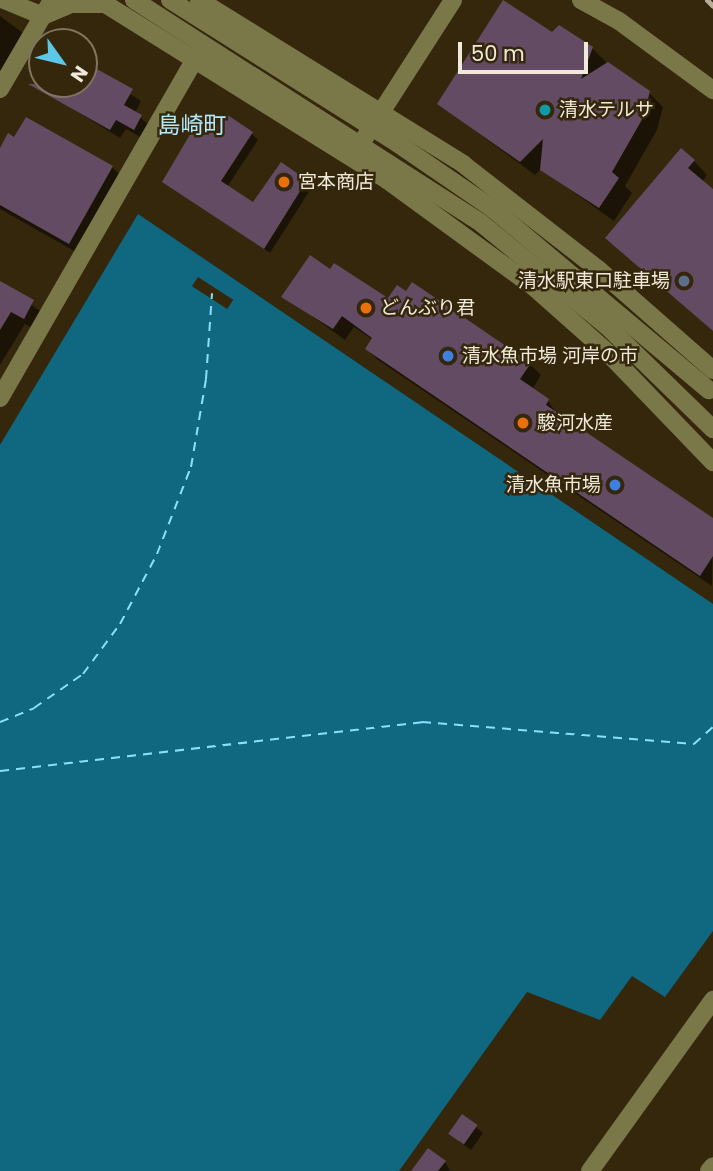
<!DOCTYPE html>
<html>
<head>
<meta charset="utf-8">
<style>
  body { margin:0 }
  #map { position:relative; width:713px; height:1171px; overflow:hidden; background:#34270c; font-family:Poppins,"Noto Sans JP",sans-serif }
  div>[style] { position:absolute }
  .water>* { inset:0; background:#106780 }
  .pier>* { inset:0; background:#34270c; transform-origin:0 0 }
  .shadow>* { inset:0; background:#0007 }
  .ferry>* { height:2px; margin-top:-1px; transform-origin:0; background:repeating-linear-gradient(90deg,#8bdffd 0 9px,transparent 0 16px) }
  .building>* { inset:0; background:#634c63; transform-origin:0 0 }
  .minor>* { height:18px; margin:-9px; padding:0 9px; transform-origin:9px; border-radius:9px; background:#7a7749 }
  .rail>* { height:5px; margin:-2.5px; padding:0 2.5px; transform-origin:2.5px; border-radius:2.5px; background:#b8af9b }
  .minor-bridge>* { height:18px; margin:-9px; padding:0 9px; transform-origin:9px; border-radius:9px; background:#7a7749 }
  .dots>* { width:19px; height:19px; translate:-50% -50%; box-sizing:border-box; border:4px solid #34270c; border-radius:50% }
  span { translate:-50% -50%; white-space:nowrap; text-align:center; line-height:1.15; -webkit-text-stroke:5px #34270c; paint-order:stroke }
  .poi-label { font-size:19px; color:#f1e9d9 }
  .left { translate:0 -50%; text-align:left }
  .right { translate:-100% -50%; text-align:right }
  .quarter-label { font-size:23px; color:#b4e9fc }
  .north { position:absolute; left:28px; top:28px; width:70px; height:70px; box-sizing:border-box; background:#34270c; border:2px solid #80755e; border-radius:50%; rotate:124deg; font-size:19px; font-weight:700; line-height:28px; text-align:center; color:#f1e9d9 }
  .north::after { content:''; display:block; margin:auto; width:24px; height:32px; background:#5dc7e8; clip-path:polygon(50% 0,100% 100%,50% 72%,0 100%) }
  .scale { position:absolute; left:458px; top:42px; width:130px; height:32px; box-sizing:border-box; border:4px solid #f1e9d9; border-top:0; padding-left:9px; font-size:21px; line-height:24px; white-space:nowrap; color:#f1e9d9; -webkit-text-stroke:5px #34270c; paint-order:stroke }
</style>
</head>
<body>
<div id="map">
  <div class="water">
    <div style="clip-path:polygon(138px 214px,713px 604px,713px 931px,665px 997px,632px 976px,600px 1020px,527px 992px,399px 1171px,0 1171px,0 445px)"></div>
  </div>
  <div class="pier">
    <div style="left:198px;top:277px;width:42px;height:11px;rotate:33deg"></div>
  </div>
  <div class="shadow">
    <div style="clip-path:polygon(0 16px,23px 33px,0 72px)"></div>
    <div style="clip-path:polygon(553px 34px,592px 48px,606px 62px,605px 67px,649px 93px,663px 107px,657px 130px,625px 186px,632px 193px,614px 221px,541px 169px,535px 175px,439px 104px)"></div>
    <div style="clip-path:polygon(84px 64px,141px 101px,135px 113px,151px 127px,144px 139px,126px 129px,120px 138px,37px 87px,42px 78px,42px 84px,84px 84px)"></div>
    <div style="clip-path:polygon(219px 127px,252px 134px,258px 140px,227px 187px,254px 204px,306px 181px,312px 187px,270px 253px,171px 187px)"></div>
    <div style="clip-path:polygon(15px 139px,112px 167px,126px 181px,83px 256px,0 209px,0 152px)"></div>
    <div style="clip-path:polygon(694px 161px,707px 175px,702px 182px,713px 191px,713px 331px,607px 238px)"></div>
    <div style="clip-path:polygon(331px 272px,530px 364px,541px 375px,532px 390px,548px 401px,558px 415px,713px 520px,712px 586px,378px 360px,367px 349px,373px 340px,354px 327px,345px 340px,284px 296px)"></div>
    <div style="clip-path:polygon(0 283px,46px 315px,37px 331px,25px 324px,0 365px)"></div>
    <div style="clip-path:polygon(476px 1127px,483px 1133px,471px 1150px,458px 1141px)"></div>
    <div style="clip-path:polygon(445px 1162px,450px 1171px,421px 1171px)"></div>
  </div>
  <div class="ferry">
    <div style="left:0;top:722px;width:37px;rotate:-22deg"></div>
    <div style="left:34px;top:708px;width:60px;rotate:-34.8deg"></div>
    <div style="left:83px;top:674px;width:62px;rotate:-53.5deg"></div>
    <div style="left:120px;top:624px;width:79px;rotate:-62.1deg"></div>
    <div style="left:157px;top:554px;width:93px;rotate:-68.7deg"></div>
    <div style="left:191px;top:467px;width:89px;rotate:-80.3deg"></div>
    <div style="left:206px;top:379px;width:86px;rotate:-86deg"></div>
    <div style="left:0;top:771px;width:425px;rotate:-6.6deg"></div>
    <div style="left:422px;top:722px;width:273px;rotate:4.6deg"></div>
    <div style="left:694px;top:744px;width:25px;rotate:-42deg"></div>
  </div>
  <div class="building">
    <div style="clip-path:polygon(503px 0,552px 32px,559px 25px,593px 47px,581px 79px,608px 62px,650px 91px,644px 116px,612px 172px,619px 178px,599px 208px,540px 170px,543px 139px,520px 162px,437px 104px)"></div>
    <div style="clip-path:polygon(84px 62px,133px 89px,124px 105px,142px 115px,134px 130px,116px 120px,110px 130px,28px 84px,84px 84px)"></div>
    <div style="clip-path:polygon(202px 114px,218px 125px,226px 114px,253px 132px,221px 181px,253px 202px,281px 162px,307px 180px,264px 249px,162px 182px)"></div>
    <div style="clip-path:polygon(26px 117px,113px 166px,69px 244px,0 205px,0 148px,8px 133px,14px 137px)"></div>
    <div style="clip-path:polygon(681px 148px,695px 160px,688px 168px,713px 189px,713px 331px,605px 238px)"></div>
    <div style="clip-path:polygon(310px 255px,330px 269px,334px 263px,388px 298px,397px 285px,406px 291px,412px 282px,531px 363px,520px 379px,549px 399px,546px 405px,713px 518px,713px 556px,700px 576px,365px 349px,372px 338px,342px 316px,333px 329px,281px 297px)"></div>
    <div style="clip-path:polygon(0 281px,34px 300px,24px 319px,11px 312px,0 330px)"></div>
    <div style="left:462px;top:1114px;width:19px;height:24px;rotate:35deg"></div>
    <div style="clip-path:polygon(428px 1148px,446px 1161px,438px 1171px,411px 1171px)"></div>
  </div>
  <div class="minor">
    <div style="left:4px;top:0;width:42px;rotate:22.3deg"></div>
    <div style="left:99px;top:0;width:340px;rotate:32deg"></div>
    <div style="left:387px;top:180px;width:183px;rotate:36.1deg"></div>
    <div style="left:535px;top:288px;width:96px;rotate:41.6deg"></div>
    <div style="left:607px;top:352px;width:153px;rotate:46.1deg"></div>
    <div style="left:199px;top:0;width:311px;rotate:31.8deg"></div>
    <div style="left:463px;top:164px;width:171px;rotate:37.9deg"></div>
    <div style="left:598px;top:269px;width:153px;rotate:41.3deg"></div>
    <div style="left:581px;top:0;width:43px;rotate:28.9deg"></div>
    <div style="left:619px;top:21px;width:117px;rotate:36.3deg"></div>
    <div style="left:43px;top:16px;width:30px;rotate:-23deg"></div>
    <div style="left:71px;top:4px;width:35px"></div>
    <div style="left:0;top:89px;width:103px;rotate:-59.7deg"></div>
    <div style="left:353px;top:156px;width:185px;rotate:-57.3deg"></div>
    <div style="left:0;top:398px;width:403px;rotate:-60.1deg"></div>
    <div style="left:590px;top:1171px;width:211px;rotate:-54.3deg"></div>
    <div style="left:709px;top:1171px;width:6px;rotate:-51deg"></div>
  </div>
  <div class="rail">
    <div style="left:707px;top:0;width:8px;rotate:45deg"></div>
  </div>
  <div class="minor-bridge">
    <div style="left:134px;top:0;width:412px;rotate:32.7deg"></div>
    <div style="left:481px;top:223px;width:163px;rotate:39.3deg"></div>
    <div style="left:607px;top:326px;width:148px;rotate:44.2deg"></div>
    <div style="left:170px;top:0;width:268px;rotate:32.2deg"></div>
    <div style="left:397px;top:143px;width:116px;rotate:34.5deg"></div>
    <div style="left:493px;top:209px;width:282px;rotate:40deg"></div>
  </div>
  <div class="dots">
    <div style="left:545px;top:110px;background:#0f9aa8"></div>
    <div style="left:284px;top:182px;background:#e8710a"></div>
    <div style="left:684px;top:281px;background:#5c6f8a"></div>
    <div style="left:366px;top:308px;background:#e8710a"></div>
    <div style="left:448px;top:356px;background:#3f7fe0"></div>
    <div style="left:523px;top:423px;background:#e8710a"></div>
    <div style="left:615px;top:485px;background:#3f7fe0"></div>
  </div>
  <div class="poi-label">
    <span class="left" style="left:559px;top:110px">清水テルサ</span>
    <span class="left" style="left:298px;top:182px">宮本商店</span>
    <span class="right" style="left:670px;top:281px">清水駅東口駐車場</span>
    <span class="left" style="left:380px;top:308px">どんぶり君</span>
    <span class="left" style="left:462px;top:356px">清水魚市場 河岸の市</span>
    <span class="left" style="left:537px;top:423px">駿河水産</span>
    <span class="right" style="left:601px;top:485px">清水魚市場</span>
  </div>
  <div class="quarter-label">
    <span style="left:192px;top:125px">島崎町</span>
  </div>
  <div class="north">N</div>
  <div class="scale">50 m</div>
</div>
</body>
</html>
